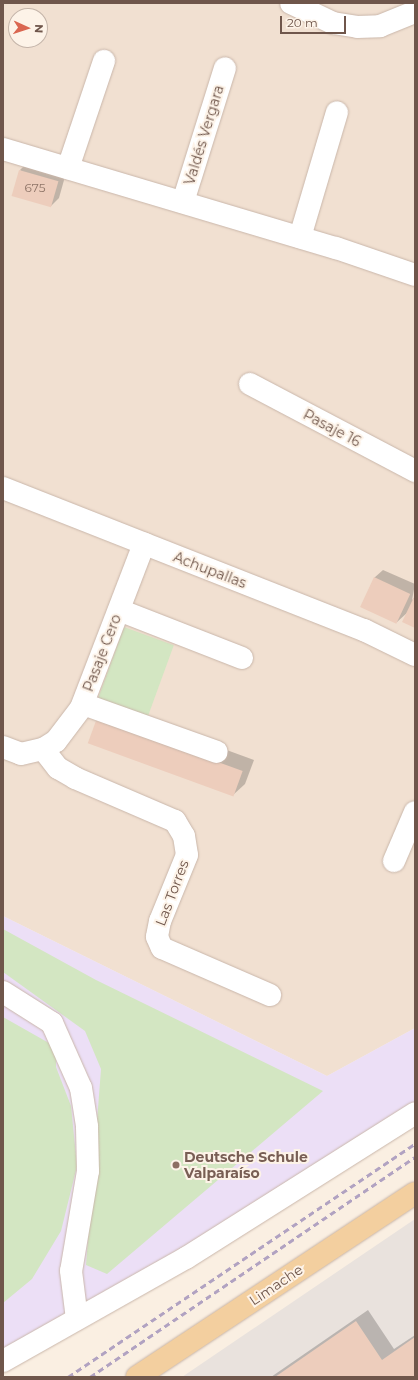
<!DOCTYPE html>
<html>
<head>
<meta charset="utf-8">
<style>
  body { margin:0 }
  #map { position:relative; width:418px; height:1380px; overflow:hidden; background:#faefe2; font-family:Montserrat,sans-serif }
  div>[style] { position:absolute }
  .residential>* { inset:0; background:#f1e0d1 }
  .industrial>* { inset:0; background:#e9e2dd }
  .education>* { inset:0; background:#ecdff6 }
  .green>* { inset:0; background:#d3e6c2; transform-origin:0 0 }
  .shadow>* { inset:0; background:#0003 }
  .building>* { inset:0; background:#edcdbc; transform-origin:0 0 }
  .roads { filter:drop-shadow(0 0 1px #c9b6aa) drop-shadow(0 0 1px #c9b6aa) }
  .minor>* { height:22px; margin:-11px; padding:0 11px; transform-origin:11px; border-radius:11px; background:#fff }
  .major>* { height:22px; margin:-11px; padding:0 11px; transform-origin:11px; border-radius:11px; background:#f3cf9f }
  .rail>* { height:3px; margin-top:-1.5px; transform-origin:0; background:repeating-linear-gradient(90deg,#b1a2c1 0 6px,transparent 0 10px) }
  .dots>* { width:11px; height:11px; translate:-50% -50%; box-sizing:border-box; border:2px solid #fdf3e8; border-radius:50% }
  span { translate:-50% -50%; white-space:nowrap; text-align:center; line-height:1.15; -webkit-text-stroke:4px #fdf3e8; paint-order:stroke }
  .number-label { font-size:12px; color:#8e7467 }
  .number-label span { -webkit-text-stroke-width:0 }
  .street-label { font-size:14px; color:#6f564b }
  .education-label { font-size:14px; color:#785e54; font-weight:700 }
  .left { translate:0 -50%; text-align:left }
  .frame { position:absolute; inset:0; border:4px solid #6f564b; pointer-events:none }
  .north { position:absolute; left:8px; top:8px; width:40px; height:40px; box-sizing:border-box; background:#fdf3e8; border:1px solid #c4b4a9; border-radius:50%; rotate:93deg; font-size:11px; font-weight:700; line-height:16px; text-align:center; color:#6f564b }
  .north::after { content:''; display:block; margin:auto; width:14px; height:18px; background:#da6751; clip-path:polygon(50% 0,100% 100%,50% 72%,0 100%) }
  .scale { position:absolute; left:280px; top:16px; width:66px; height:18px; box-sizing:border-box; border:2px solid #6f564b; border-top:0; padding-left:5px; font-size:12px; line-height:14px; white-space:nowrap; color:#6f564b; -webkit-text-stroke:3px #fdf3e8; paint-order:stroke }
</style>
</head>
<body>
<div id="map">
  <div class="residential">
    <div style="clip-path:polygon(evenodd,3px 3px,415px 3px,415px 1028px,327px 1076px,3px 916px,3px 3px,16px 16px,40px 16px,40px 40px,16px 40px,16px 16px)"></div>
  </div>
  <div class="industrial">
    <div style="clip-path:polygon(415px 1219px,415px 1377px,182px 1377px)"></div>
  </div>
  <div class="education">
    <div style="clip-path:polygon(3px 916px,327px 1076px,415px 1028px,415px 1122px,3px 1371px)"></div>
  </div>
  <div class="green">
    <div style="left:124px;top:627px;width:53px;height:78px;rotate:20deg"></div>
    <div style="clip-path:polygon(3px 929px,96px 980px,323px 1091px,107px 1274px,86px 1265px,101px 1069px,85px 1031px,3px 972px)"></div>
    <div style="clip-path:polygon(3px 1017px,56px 1047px,56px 1067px,71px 1106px,77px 1166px,61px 1231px,32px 1279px,3px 1303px)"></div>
  </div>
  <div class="shadow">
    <div style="clip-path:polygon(28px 162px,66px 173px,59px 198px,51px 206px,20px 170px)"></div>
    <div style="clip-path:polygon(383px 570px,415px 584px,412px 600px,415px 597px,415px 627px,408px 612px,397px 622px,374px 578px)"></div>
    <div style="clip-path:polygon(109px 707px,254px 760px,245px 784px,233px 795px)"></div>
    <div style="clip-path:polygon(368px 1310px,394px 1349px,415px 1335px,415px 1377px,271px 1377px)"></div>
  </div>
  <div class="building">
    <div style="left:19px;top:170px;width:41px;height:27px;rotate:16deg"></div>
    <div style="left:374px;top:577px;width:40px;height:33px;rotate:25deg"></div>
    <div style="clip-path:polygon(415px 595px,415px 628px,402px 622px)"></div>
    <div style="left:97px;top:718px;width:155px;height:27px;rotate:20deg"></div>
    <div style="clip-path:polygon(356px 1321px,382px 1360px,415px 1337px,415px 1377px,275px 1377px)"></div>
  </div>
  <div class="roads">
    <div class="minor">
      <div style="left:291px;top:3px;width:47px;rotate:25.5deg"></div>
      <div style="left:333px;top:23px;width:24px;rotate:9deg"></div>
      <div style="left:357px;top:27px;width:23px;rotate:-2deg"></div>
      <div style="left:380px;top:26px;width:38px;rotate:-22deg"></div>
      <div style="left:3px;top:149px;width:347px;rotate:16.6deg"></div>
      <div style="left:336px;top:248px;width:83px;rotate:18.9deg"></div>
      <div style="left:68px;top:168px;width:113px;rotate:-71.4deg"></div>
      <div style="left:183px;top:202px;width:140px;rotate:-72.6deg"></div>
      <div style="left:300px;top:237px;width:130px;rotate:-73.5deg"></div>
      <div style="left:250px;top:384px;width:187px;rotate:27.8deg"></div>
      <div style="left:3px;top:488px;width:388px;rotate:21.5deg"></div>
      <div style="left:364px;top:630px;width:57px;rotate:26.1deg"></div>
      <div style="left:119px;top:610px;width:132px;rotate:21.3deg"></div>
      <div style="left:83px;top:704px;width:142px;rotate:19.7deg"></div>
      <div style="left:3px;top:747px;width:19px;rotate:21deg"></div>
      <div style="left:21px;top:754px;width:23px;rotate:-13deg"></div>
      <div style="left:43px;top:749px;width:15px;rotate:-32deg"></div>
      <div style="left:56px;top:741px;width:41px;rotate:-52.9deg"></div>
      <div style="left:81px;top:708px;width:176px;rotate:-69deg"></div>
      <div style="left:43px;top:749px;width:24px;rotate:52deg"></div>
      <div style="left:58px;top:768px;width:20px;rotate:30deg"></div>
      <div style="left:75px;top:778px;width:109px;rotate:23.3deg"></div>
      <div style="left:175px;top:821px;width:17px;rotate:59deg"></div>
      <div style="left:184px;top:836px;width:19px;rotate:81deg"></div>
      <div style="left:187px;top:855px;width:71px;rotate:112.2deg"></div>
      <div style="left:160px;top:921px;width:16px;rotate:101deg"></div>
      <div style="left:157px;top:937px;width:12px;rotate:66deg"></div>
      <div style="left:162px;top:948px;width:118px;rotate:23.5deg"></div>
      <div style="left:394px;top:861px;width:53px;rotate:-66.8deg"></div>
      <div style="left:3px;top:992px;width:58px;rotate:32.3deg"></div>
      <div style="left:52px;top:1023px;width:71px;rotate:66deg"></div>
      <div style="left:81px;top:1088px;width:39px;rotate:81deg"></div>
      <div style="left:87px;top:1127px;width:44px;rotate:88.7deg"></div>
      <div style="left:88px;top:1171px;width:101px;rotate:99.6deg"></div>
      <div style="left:71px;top:1271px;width:48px;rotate:82.9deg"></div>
      <div style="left:3px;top:1361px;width:210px;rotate:-29.4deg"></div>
      <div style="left:186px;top:1258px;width:271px;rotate:-32.3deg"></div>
    </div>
    <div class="major">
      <div style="left:137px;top:1377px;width:333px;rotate:-33.5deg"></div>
    </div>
  </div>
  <div class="rail">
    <div style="left:68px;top:1377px;width:418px;rotate:-33.9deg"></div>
    <div style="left:90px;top:1377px;width:392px;rotate:-34.1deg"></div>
  </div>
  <div class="dots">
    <div style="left:176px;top:1165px;background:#8d6e63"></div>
  </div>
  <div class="number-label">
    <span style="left:35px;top:188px">675</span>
  </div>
  <div class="street-label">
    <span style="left:204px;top:135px;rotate:-73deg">Valdés Vergara</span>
    <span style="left:332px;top:428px;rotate:28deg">Pasaje 16</span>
    <span style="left:210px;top:570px;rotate:21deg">Achupallas</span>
    <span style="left:102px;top:653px;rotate:-69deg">Pasaje Cero</span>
    <span style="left:172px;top:893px;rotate:-69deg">Las Torres</span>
    <span style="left:276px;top:1285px;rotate:-34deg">Limache</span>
  </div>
  <div class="education-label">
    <span class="left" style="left:184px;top:1165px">Deutsche Schule<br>Valparaíso</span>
  </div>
  <div class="frame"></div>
  <div class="north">N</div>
  <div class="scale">20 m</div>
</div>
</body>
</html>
